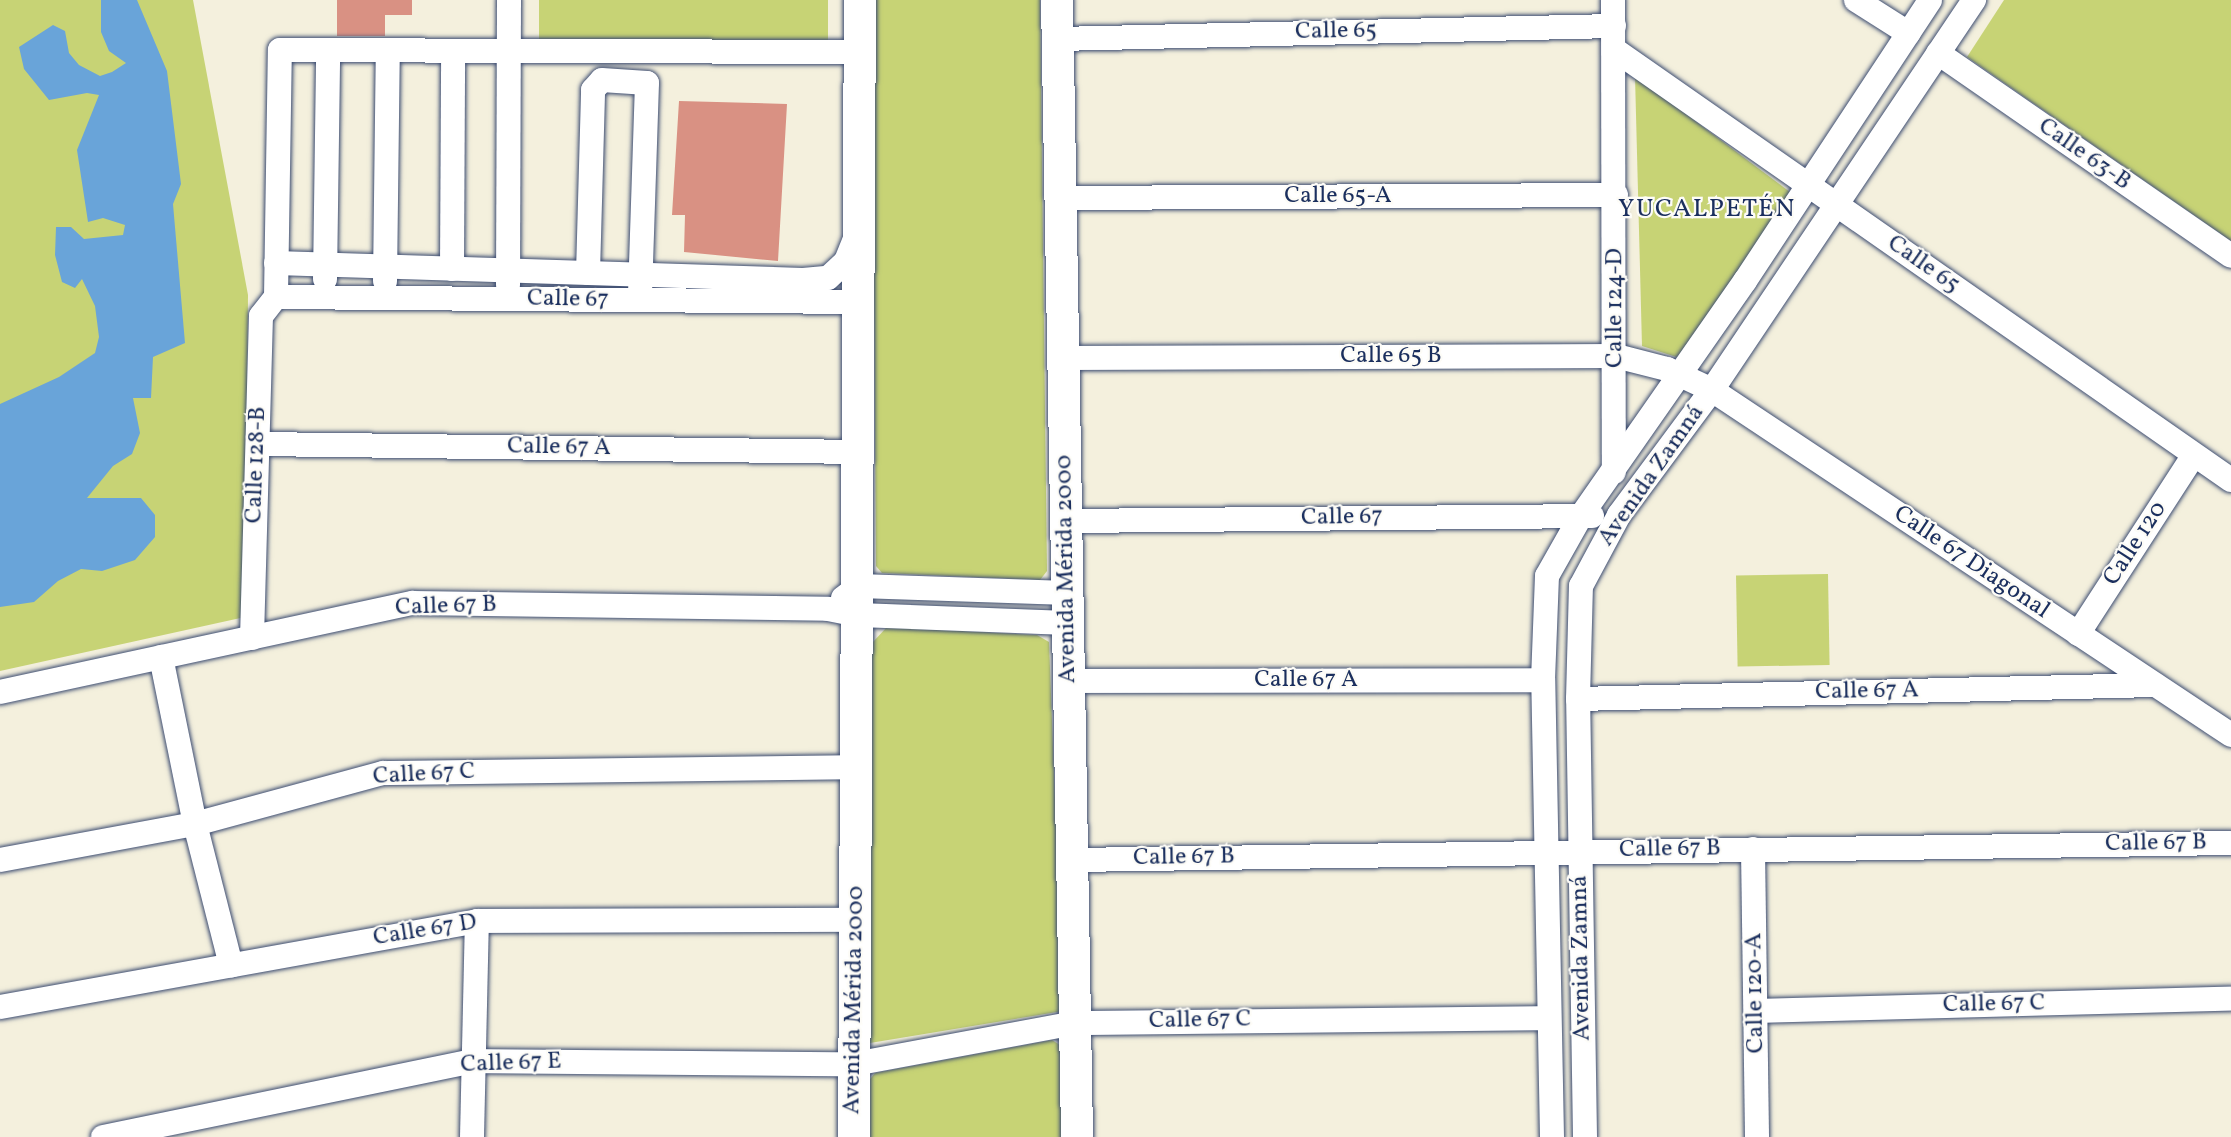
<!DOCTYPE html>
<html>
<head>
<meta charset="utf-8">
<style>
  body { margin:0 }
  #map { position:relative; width:2231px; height:1137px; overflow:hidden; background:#f4f0dd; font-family:Vollkorn,serif }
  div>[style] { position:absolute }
  .green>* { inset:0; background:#c7d375; transform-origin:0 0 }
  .water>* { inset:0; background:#69a4d9 }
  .building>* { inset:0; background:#d99183 }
  .roads { filter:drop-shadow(0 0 2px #3c4c71) drop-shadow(0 0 2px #3c4c71) }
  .minor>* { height:24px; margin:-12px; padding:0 12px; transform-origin:12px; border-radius:12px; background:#fff }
  .major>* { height:32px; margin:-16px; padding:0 16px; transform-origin:16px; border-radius:16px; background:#fff }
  span { translate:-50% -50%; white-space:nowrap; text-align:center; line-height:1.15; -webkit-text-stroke:4.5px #fdfcf7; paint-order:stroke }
  .street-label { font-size:24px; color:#1b2f5e }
  .neighbourhood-label { font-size:26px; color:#1b2f5e; letter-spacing:1.5px }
</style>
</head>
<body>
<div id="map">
  <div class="green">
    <div style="clip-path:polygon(0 0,193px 0,248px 295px,245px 617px,0 671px)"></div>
    <div style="left:539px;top:0;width:289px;height:44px"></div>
    <div style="clip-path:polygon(872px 0,1040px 0,1047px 571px,1040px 580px,882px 573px,876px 566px)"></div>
    <div style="clip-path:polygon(2004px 0,2231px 0,2231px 241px,1967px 57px)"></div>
    <div style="clip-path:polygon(1635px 76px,1794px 195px,1689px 361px,1642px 346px)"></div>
    <div style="left:1828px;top:574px;width:91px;height:92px;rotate:89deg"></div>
    <div style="clip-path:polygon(887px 627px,1037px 635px,1049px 642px,1063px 1011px,870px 1043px,872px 643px)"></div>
    <div style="clip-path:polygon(1052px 1040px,1060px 1045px,1062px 1137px,867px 1137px,867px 1083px,875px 1073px)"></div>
  </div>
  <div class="water">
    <div style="clip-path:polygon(101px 0,137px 0,167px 71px,181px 184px,173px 204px,185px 343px,153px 357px,151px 398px,133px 398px,140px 433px,132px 454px,113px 466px,87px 498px,141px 498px,155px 515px,155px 537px,135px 560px,102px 571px,81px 569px,58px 581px,34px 602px,0 607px,0 404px,59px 377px,95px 353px,99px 337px,95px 306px,82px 279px,75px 288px,62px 282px,55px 255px,56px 227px,71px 227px,84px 239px,123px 235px,125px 225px,103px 218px,88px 222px,77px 150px,99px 95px,87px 93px,49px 100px,24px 69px,19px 47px,53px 25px,65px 31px,69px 53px,79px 65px,100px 76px,112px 72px,126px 63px,109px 51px,101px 32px)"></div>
  </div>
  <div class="building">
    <div style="clip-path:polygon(337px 0,412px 0,412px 15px,385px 15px,385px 36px,337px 36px)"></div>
    <div style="clip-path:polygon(679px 101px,787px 104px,778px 261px,684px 252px,685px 215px,672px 215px)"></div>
  </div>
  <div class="roads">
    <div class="minor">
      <div style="left:1613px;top:0;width:472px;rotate:89.9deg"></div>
      <div style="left:1856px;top:0;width:62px;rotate:32.4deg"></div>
      <div style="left:1058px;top:39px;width:556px;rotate:-1.34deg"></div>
      <div style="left:1615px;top:50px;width:751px;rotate:34.92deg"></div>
      <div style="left:1938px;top:53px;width:356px;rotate:34.7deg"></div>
      <div style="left:1060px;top:198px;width:556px;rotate:-0.31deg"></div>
      <div style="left:276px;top:263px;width:527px;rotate:1.85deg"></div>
      <div style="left:803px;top:280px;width:25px;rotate:-5deg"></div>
      <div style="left:828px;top:278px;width:25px;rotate:-43deg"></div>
      <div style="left:846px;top:261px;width:27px;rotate:-68deg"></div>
      <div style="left:452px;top:269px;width:218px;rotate:-89.7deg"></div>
      <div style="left:588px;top:273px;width:183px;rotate:-88.4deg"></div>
      <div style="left:593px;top:90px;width:13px;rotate:-48deg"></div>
      <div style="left:602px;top:80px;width:45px;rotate:3.8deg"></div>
      <div style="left:647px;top:83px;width:206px;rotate:91.9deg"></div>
      <div style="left:325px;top:279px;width:229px;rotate:-89.2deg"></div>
      <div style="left:385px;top:281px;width:231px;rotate:-89.3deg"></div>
      <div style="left:508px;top:285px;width:285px;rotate:-89.8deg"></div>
      <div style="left:276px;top:297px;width:247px;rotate:-89.1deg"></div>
      <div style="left:280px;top:50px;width:580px;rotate:0.2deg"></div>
      <div style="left:276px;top:297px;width:583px;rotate:0.49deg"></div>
      <div style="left:1063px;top:358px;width:553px;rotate:-0.21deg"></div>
      <div style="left:1616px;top:356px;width:53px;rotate:14.3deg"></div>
      <div style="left:1667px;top:369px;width:50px;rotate:25deg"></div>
      <div style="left:1712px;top:390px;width:623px;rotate:33.61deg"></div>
      <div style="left:258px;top:444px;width:601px;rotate:0.76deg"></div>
      <div style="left:1066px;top:521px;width:526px;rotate:-0.54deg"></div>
      <div style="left:843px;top:598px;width:20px;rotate:-37deg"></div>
      <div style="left:859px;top:586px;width:209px;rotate:1.9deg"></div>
      <div style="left:2078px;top:634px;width:213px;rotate:-57.1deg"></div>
      <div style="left:252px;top:638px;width:322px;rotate:-88.4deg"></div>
      <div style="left:261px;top:316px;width:24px;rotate:-52deg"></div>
      <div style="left:161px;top:657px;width:170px;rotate:78.5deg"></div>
      <div style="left:195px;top:824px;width:146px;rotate:75.7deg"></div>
      <div style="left:1069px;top:681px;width:474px;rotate:-0.1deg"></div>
      <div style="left:0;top:692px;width:422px;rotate:-12.2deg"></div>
      <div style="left:413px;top:603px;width:415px;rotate:0.8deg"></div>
      <div style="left:828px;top:609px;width:32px;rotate:11deg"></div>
      <div style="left:859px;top:615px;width:209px;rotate:2.2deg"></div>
      <div style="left:1578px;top:699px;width:577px;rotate:-1.39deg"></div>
      <div style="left:1753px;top:849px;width:288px;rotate:89.2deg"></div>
      <div style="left:0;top:860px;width:198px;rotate:-10.5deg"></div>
      <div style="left:195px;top:824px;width:195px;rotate:-15.2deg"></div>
      <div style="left:383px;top:773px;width:474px;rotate:-0.7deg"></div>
      <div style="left:1072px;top:860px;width:1159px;rotate:-0.84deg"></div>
      <div style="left:0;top:1007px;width:485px;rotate:-10.2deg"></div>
      <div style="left:477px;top:921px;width:379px;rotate:-0.2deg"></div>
      <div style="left:1757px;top:1011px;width:474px;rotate:-1.5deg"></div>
      <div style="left:103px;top:1137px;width:379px;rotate:-11.6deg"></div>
      <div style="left:474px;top:1061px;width:380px;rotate:0.5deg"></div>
      <div style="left:854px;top:1064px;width:225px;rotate:-10.5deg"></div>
      <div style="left:1075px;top:1023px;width:474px;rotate:-0.6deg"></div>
      <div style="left:472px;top:1137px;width:216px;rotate:-88.7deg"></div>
      <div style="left:1552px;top:1137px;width:457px;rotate:-91.1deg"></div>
      <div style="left:1543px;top:680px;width:104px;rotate:-87.8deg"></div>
      <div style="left:1547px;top:576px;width:69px;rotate:-60.5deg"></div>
      <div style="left:1581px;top:516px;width:287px;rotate:-55.1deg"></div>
      <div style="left:1745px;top:281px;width:336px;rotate:-56.6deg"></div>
      <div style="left:1585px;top:1137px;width:438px;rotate:-90.9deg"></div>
      <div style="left:1578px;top:699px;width:113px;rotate:-88.5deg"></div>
      <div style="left:1581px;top:586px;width:81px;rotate:-61.8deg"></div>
      <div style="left:1619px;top:515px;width:156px;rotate:-53.4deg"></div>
      <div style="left:1712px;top:390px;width:470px;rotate:-56.1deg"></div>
    </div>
    <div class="major">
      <div style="left:1057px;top:0;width:1137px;rotate:88.99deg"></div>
      <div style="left:854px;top:1137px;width:1137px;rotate:-89.7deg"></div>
    </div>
  </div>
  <div class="street-label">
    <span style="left:1336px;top:32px;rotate:-1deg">Calle 65</span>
    <span style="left:2084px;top:155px;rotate:35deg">Calle 63-B</span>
    <span style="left:1338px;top:197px">Calle 65-A</span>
    <span style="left:1923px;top:265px;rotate:35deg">Calle 65</span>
    <span style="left:568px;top:300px;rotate:1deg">Calle 67</span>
    <span style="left:1616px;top:308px;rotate:-90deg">Calle 124-D</span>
    <span style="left:1391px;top:357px">Calle 65 B</span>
    <span style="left:559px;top:448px;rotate:1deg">Calle 67 A</span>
    <span style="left:257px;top:465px;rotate:-88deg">Calle 128-B</span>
    <span style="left:1652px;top:476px;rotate:-55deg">Avenida Zamná</span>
    <span style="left:1342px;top:518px;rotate:-1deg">Calle 67</span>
    <span style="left:2136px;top:544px;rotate:-57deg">Calle 120</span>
    <span style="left:1971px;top:563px;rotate:34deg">Calle 67 Diagonal</span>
    <span style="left:1067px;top:569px;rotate:-91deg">Avenida Mérida 2000</span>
    <span style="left:446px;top:607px;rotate:-2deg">Calle 67 B</span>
    <span style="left:1306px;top:681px">Calle 67 A</span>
    <span style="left:1867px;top:692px;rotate:-1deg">Calle 67 A</span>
    <span style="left:424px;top:775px;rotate:-3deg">Calle 67 C</span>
    <span style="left:2156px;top:844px;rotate:-1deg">Calle 67 B</span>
    <span style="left:1670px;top:850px;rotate:-1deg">Calle 67 B</span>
    <span style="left:1184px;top:858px;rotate:-1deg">Calle 67 B</span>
    <span style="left:425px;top:931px;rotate:-9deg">Calle 67 D</span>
    <span style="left:1582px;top:958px;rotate:-91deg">Avenida Zamná</span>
    <span style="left:1756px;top:993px;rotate:-91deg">Calle 120-A</span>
    <span style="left:855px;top:1000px;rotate:-89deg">Avenida Mérida 2000</span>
    <span style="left:1994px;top:1005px;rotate:-1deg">Calle 67 C</span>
    <span style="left:1200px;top:1021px;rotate:-1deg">Calle 67 C</span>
    <span style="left:511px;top:1064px;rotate:-2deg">Calle 67 E</span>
  </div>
  <div class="neighbourhood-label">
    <span style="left:1707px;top:210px">YUCALPETÉN</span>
  </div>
</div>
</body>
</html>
